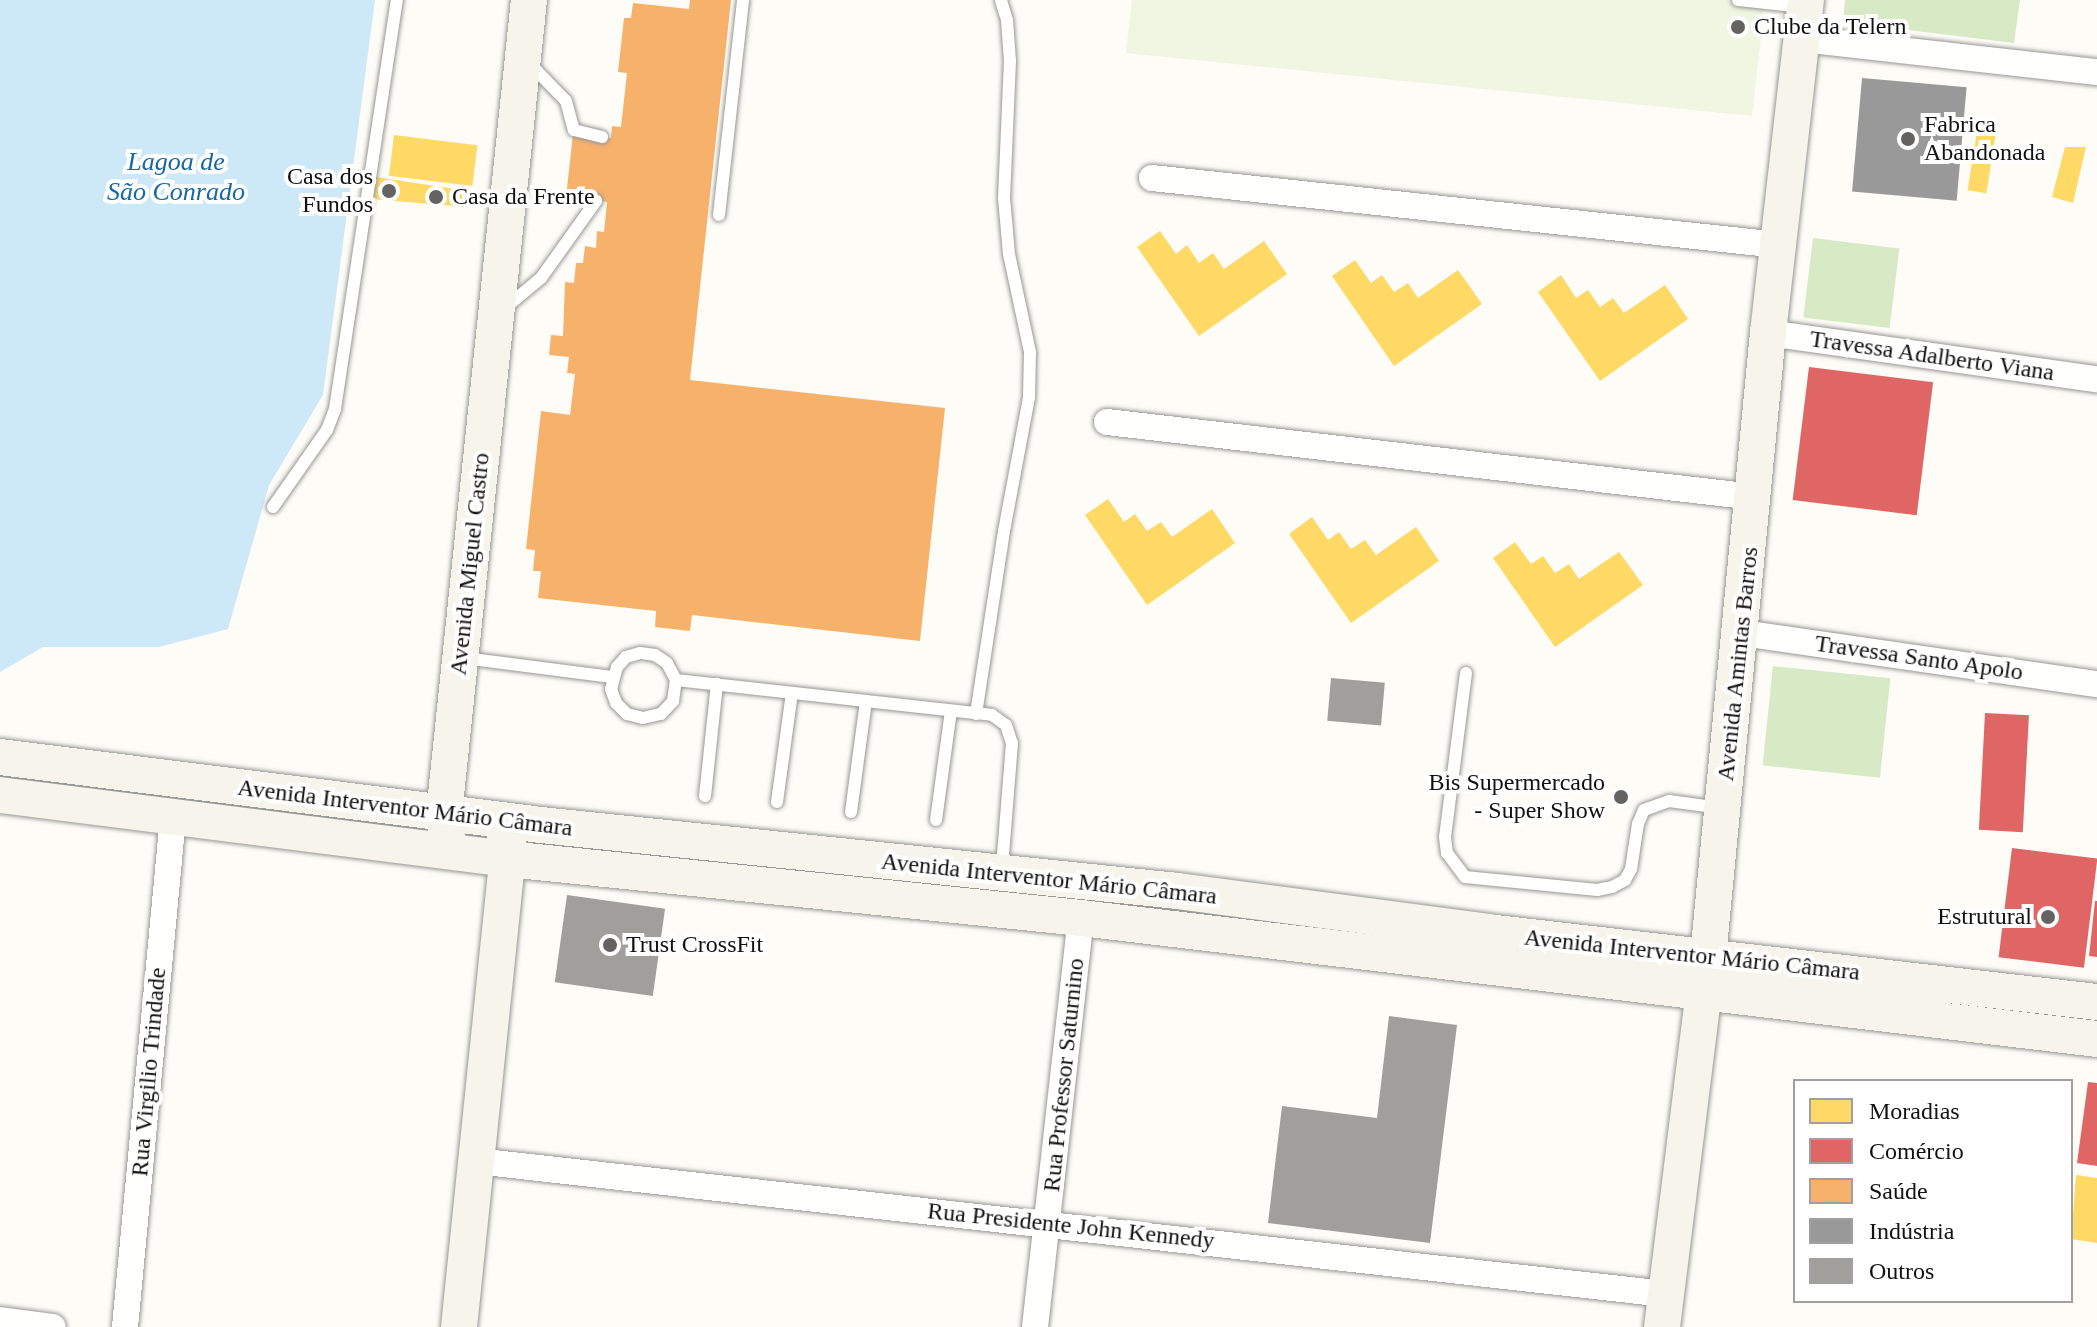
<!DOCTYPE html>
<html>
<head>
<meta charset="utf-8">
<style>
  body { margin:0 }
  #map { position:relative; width:2097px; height:1327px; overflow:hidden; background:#fdfcf7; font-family:"Times New Roman",serif }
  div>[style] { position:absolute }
  .forest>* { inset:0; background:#d8eac5; transform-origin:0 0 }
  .pitch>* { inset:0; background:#f0f6e1 }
  .water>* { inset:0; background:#cde8f7 }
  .homes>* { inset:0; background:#ffd966; transform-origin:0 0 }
  .shops>* { inset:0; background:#e06666; transform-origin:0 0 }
  .health>* { inset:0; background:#f6b26b }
  .industry>* { inset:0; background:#999; transform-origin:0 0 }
  .building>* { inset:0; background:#a19f9c; transform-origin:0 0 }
  .roads { filter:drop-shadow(0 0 2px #979795) drop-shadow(0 0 2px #979795) }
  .lane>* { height:12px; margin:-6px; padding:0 6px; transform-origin:6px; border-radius:6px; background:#fffffe }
  .street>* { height:26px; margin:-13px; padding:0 13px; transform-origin:13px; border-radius:13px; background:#fffffe }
  .secondary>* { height:36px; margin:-18px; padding:0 18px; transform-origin:18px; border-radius:18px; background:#f6f4eb }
  .dots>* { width:22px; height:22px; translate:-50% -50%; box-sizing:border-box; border:4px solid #fff; border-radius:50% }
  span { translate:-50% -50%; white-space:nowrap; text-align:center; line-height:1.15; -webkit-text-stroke:8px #fff; paint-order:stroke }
  .poi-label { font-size:24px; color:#111 }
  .left { translate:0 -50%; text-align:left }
  .right { translate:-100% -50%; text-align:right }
  .street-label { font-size:24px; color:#111 }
  .water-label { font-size:26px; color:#1768a6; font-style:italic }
  .legend { position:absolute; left:1793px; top:1079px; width:280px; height:224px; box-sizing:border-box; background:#fff; border:2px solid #a0a0a0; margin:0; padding:10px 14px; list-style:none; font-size:24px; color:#111 }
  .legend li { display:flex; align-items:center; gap:16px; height:40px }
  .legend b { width:40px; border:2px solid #a0a0a0 }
</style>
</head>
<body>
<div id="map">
  <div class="forest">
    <div style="clip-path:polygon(1845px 0,2020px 0,2014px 43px,1843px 22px)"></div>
    <div style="left:1813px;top:238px;width:87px;height:80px;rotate:7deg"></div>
    <div style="left:1773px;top:666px;width:118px;height:100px;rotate:6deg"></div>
  </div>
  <div class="pitch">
    <div style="clip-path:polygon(1132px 0,1765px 0,1752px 116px,1126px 53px)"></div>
  </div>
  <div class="water">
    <div style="clip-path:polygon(0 0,375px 0,323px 395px,269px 485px,228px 629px,159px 647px,43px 647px,0 672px)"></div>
  </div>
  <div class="homes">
    <div style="left:1977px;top:131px;width:19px;height:60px;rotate:9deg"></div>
    <div style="left:394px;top:135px;width:84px;height:41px;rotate:7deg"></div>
    <div style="clip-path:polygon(2065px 147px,2086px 147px,2073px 203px,2052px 197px)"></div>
    <div style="clip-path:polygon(376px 177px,468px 191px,466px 207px,372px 199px)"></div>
    <div style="clip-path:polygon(1160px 231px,1176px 254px,1187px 245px,1199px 263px,1213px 253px,1224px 269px,1264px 241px,1287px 274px,1199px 336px,1137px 247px)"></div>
    <div style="clip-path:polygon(1355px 260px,1371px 283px,1382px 275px,1394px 292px,1408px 283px,1418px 298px,1458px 270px,1482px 304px,1394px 366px,1332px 276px)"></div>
    <div style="clip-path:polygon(1561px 275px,1576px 298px,1588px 290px,1600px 307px,1613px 298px,1624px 313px,1665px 285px,1688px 319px,1600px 381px,1538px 292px)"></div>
    <div style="clip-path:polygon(1108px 499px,1124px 522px,1135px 514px,1147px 531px,1161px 522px,1172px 537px,1212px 509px,1235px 543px,1147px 605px,1085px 515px)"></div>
    <div style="clip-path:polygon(1312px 517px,1328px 540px,1339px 532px,1351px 549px,1365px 540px,1376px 555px,1416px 527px,1439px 561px,1351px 623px,1289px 534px)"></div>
    <div style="clip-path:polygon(1515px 542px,1531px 564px,1543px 556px,1555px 573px,1569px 564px,1579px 579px,1619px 552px,1643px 585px,1555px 647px,1493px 558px)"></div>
    <div style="clip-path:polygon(2076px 1175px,2097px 1178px,2097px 1243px,2071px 1239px)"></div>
  </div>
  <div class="shops">
    <div style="left:1809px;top:367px;width:125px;height:134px;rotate:7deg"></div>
    <div style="left:1985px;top:713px;width:44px;height:117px;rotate:3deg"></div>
    <div style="left:2012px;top:848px;width:86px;height:110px;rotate:7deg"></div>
    <div style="clip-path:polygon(2095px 901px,2097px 901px,2097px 957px,2089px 956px)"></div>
    <div style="clip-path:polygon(2088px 1082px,2097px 1083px,2097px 1166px,2077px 1163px)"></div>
  </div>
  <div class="health">
    <div style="clip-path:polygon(690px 0,731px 0,690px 380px,945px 408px,920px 641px,692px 615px,690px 631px,655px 627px,656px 611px,538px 598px,541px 571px,533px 571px,535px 550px,526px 549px,541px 411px,570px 415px,575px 374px,567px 373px,569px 357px,549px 355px,551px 335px,563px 336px,565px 282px,574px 283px,576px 263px,583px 263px,585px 246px,596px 248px,597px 231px,604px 232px,607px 202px,566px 197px,573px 134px,611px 138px,612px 126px,621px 127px,627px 73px,618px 72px,624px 18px,631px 18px,633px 3px,689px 9px)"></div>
  </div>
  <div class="industry">
    <div style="left:1862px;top:78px;width:105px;height:114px;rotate:5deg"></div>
  </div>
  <div class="building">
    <div style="left:1331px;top:678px;width:54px;height:43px;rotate:5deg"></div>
    <div style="left:567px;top:895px;width:99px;height:88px;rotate:8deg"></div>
    <div style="clip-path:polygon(1389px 1016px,1457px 1025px,1430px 1243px,1268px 1223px,1282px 1106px,1377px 1118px)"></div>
  </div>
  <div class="roads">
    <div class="lane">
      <div style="left:1738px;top:0;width:64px;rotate:6.2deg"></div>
      <div style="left:528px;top:62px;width:54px;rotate:45.7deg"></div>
      <div style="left:566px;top:101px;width:30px;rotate:75deg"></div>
      <div style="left:574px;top:130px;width:29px;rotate:14deg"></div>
      <div style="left:719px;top:215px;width:216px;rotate:-83.6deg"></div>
      <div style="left:505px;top:308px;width:47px;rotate:-39.8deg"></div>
      <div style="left:541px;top:278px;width:95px;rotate:-54.5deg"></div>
      <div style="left:273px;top:507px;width:94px;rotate:-55deg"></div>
      <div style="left:327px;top:430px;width:22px;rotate:-69deg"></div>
      <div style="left:335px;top:409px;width:414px;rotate:-81.4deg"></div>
      <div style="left:464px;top:658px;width:149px;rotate:7.3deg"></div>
      <div style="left:1466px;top:673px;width:165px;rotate:97.3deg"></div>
      <div style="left:1445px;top:837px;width:16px;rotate:83deg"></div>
      <div style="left:1447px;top:853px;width:30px;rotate:53deg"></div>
      <div style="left:1465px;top:877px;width:133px;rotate:5.6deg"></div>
      <div style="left:1597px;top:890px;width:15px;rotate:-11deg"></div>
      <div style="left:1612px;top:887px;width:15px;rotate:-28deg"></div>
      <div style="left:1625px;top:880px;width:13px;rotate:-61deg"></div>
      <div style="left:1631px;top:869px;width:46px;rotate:-81.2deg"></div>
      <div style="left:1638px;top:824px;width:15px;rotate:-67deg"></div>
      <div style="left:1644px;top:810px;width:27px;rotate:-20deg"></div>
      <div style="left:1669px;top:801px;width:51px;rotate:7.8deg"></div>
      <div style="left:676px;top:680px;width:19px;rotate:-118deg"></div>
      <div style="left:667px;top:663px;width:14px;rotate:-146deg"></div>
      <div style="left:655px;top:655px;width:15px;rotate:-172deg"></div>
      <div style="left:640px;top:653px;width:15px;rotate:164deg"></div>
      <div style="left:626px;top:657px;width:13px;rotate:132deg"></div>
      <div style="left:617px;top:667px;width:23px;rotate:105deg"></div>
      <div style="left:611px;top:689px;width:15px;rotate:70deg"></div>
      <div style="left:616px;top:703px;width:16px;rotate:45deg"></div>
      <div style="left:627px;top:714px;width:16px;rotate:14deg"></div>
      <div style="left:643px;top:718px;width:18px;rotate:-13deg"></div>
      <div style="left:661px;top:714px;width:18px;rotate:-47deg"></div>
      <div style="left:673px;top:701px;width:21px;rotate:-82deg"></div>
      <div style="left:676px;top:680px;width:318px;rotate:6.3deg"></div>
      <div style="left:992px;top:715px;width:17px;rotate:36deg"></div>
      <div style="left:1006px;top:725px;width:19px;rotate:72deg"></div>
      <div style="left:1012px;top:743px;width:125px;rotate:94.6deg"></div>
      <div style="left:976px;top:714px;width:185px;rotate:-81.3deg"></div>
      <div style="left:1004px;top:531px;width:136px;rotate:-79.4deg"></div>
      <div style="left:1029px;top:397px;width:45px;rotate:-88.7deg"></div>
      <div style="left:1030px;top:352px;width:100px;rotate:-102.1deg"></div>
      <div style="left:1009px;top:254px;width:56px;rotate:-95.1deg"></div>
      <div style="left:1004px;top:198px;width:137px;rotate:-87.5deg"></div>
      <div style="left:1010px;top:61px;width:41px;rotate:-94.2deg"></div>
      <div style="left:1007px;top:20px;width:21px;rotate:-107deg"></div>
      <div style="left:705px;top:796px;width:113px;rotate:-83.9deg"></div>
      <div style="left:777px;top:802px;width:110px;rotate:-82.2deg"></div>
      <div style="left:851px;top:812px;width:112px;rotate:-82.3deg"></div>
      <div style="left:936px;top:820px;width:110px;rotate:-82.2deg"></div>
    </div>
    <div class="street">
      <div style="left:1802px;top:39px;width:297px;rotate:6.4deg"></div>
      <div style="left:1152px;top:178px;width:631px;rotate:6.1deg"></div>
      <div style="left:1768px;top:333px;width:332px;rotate:8deg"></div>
      <div style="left:1107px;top:422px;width:651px;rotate:6.61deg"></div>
      <div style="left:1742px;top:633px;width:359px;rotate:8.2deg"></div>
      <div style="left:476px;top:1161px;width:1197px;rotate:6.38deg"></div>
      <div style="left:0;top:1320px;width:53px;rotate:7.5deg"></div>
      <div style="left:125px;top:1327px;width:512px;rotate:-84.62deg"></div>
      <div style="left:1035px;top:1327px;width:412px;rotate:-83.6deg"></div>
    </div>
    <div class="secondary">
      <div style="left:0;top:757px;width:545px;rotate:7.16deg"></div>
      <div style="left:541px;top:825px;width:639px;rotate:5.92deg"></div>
      <div style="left:1177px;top:891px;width:313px;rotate:7.5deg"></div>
      <div style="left:1487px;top:932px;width:614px;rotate:6.55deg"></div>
      <div style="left:0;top:795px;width:512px;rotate:7.18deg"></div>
      <div style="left:508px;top:859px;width:576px;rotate:5.88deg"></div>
      <div style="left:1081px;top:918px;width:1023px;rotate:6.79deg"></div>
      <div style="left:447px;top:837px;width:23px;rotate:-97deg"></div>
      <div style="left:444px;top:814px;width:818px;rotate:-84.04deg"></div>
      <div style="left:459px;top:1327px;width:483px;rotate:-84.1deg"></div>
      <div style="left:509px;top:847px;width:12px;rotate:-110deg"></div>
      <div style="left:1662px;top:1327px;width:373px;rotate:-82.9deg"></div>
      <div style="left:1708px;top:957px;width:627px;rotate:-84.51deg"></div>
      <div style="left:1768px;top:333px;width:335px;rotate:-83.5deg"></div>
    </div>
  </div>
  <div class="dots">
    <div style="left:1738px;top:27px;background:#646362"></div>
    <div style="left:1908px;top:139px;background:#646362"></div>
    <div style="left:389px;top:191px;background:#646362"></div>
    <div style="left:436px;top:197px;background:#646362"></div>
    <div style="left:1621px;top:797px;background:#646362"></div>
    <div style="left:2048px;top:917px;background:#646362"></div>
    <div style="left:610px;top:945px;background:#646362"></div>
  </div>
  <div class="poi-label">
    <span class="left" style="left:1754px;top:27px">Clube da Telern</span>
    <span class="left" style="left:1924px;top:139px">Fabrica<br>Abandonada</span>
    <span class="right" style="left:373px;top:191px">Casa dos<br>Fundos</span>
    <span class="left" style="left:452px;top:197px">Casa da Frente</span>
    <span class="right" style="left:1605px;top:797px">Bis Supermercado<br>- Super Show</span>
    <span class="right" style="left:2032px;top:917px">Estrutural</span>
    <span class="left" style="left:626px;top:945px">Trust CrossFit</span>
  </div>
  <div class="street-label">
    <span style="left:1932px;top:356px;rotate:8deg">Travessa Adalberto Viana</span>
    <span style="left:470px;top:564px;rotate:-84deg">Avenida Miguel Castro</span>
    <span style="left:1919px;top:658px;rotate:8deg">Travessa Santo Apolo</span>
    <span style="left:1738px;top:664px;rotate:-84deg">Avenida Amintas Barros</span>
    <span style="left:405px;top:808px;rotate:7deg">Avenida Interventor Mário Câmara</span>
    <span style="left:1049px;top:879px;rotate:6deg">Avenida Interventor Mário Câmara</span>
    <span style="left:1692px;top:955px;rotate:6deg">Avenida Interventor Mário Câmara</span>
    <span style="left:149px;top:1072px;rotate:-85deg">Rua Virgilio Trindade</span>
    <span style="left:1064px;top:1075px;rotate:-84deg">Rua Professor Saturnino</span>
    <span style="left:1071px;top:1226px;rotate:6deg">Rua Presidente John Kennedy</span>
  </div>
  <div class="water-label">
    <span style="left:176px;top:177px">Lagoa de<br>São Conrado</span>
  </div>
  <ul class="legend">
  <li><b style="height:22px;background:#ffd966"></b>Moradias</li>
  <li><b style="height:22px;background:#e06666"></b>Comércio</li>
  <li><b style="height:22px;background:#f6b26b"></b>Saúde</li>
  <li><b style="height:22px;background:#999"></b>Indústria</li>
  <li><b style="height:22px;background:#a19f9c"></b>Outros</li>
  </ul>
</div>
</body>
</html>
